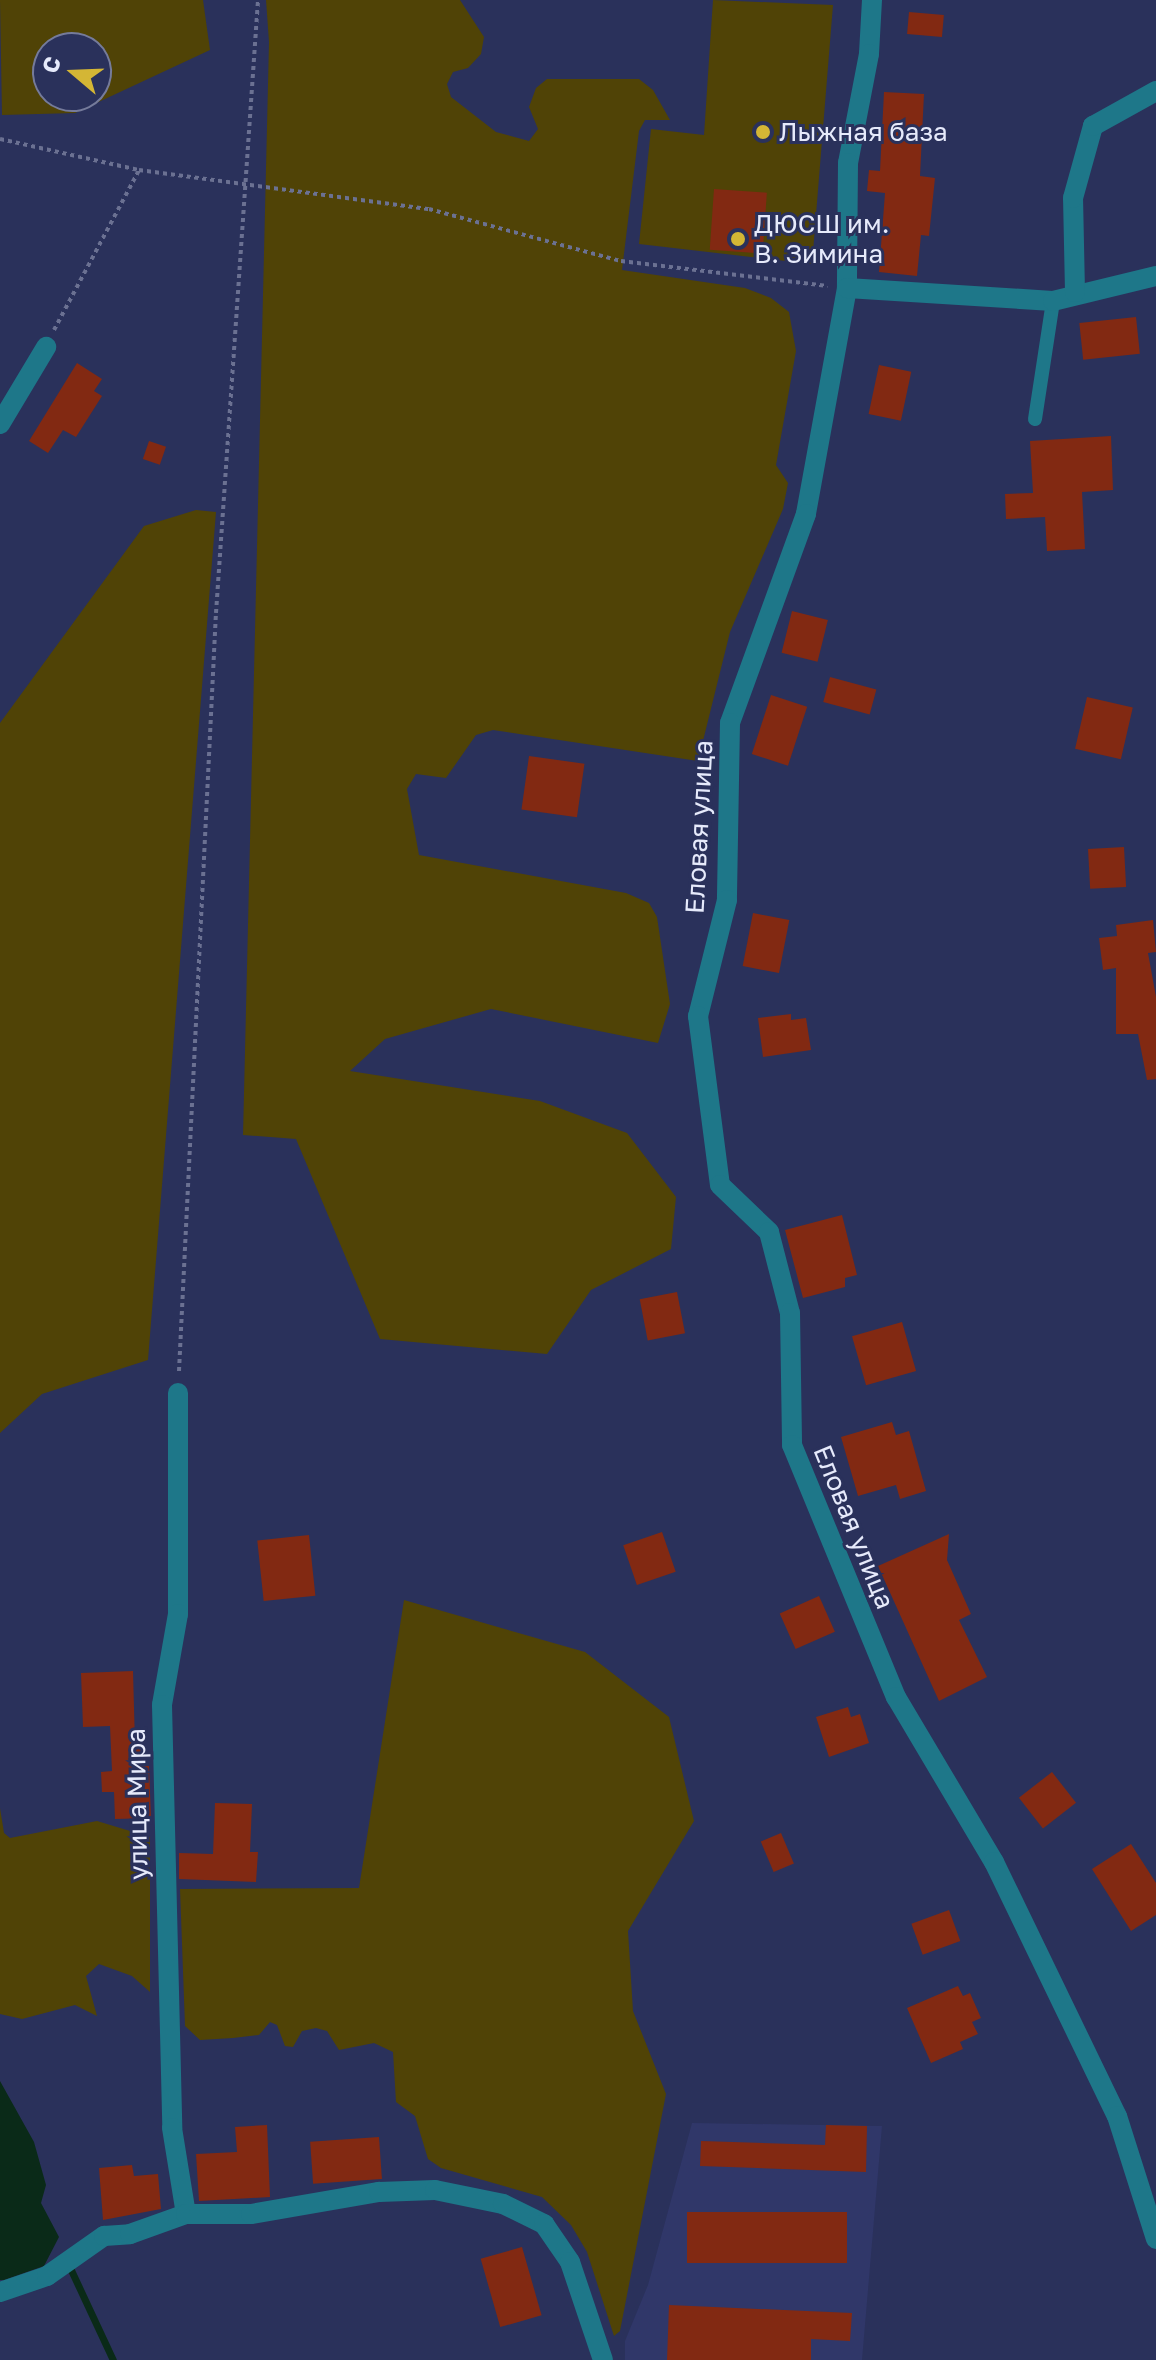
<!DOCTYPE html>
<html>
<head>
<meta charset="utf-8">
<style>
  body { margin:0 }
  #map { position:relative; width:1156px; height:2360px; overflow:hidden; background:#2a315b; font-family:"Golos Text",sans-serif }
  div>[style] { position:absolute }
  .built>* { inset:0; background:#303769 }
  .green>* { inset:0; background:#504306 }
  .water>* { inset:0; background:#0a2a18 }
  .stream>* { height:7px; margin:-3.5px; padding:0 3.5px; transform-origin:3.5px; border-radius:3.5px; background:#0a2a18 }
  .building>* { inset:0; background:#822912; transform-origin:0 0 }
  .path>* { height:4px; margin-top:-2px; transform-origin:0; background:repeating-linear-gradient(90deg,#6b7192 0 4px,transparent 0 8px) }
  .lane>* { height:14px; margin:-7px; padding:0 7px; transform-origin:7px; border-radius:7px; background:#1e7789 }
  .street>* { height:20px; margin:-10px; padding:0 10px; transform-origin:10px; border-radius:10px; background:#1e7789 }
  .dots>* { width:22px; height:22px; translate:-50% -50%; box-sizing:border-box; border:4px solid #2a315b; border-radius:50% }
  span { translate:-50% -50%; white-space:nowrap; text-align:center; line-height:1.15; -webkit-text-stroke:6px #2a315b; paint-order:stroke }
  .poi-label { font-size:26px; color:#e6eafb }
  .left { translate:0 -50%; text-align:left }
  .street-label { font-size:26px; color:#e6eafb }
  .north { position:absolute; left:32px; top:32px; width:80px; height:80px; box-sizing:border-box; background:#2a315b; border:2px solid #757b9b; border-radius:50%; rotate:289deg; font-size:22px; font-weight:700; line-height:32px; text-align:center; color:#e6eafb }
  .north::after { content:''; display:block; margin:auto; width:28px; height:36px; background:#d4b635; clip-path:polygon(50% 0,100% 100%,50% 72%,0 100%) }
</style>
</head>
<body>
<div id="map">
  <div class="built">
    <div style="clip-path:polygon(692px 2123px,882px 2126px,862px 2360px,625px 2360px,625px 2341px,648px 2285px)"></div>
  </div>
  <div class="green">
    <div style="clip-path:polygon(evenodd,0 0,203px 0,210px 50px,75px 113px,2px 115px,0 0,48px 48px,96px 48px,96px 96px,48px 96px,48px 48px)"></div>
    <div style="clip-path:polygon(266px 0,460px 0,484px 37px,481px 54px,468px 68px,453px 72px,447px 84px,451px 97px,496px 132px,529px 141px,538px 129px,529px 107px,536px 88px,547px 79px,639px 79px,653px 90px,670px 120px,645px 120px,639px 131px,622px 270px,745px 288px,771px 298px,789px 312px,796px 351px,776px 465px,788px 483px,783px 509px,730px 632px,698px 761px,493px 730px,476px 735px,446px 778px,416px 774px,407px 789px,419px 855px,626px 893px,649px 903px,657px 917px,670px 1004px,658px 1043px,491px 1009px,385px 1039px,350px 1071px,540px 1101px,627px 1133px,676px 1197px,671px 1249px,591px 1290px,547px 1354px,380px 1339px,296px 1139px,243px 1135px,269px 42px)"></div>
    <div style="clip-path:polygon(713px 0,833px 5px,812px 264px,639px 244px,651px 129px,704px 135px)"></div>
    <div style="clip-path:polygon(196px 510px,216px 512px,148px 1360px,42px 1394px,0 1433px,0 723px,144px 526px)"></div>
    <div style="clip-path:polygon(404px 1600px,585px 1652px,669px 1717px,694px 1821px,628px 1931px,633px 2011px,666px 2094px,620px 2331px,614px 2336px,587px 2252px,571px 2225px,542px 2197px,441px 2168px,428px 2159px,415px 2116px,396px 2102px,393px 2052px,374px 2043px,339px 2050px,327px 2031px,316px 2028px,302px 2031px,293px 2047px,285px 2046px,277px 2025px,270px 2022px,259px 2035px,233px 2038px,200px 2040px,185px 2026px,180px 1889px,359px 1888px)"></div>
    <div style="clip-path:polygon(0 1808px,4px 1833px,10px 1838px,97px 1821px,150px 1837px,150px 1992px,132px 1976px,99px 1964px,86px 1976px,97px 2016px,75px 2005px,22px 2019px,0 2014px)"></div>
  </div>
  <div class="water">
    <div style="clip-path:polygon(0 2081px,34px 2142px,46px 2185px,41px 2203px,59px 2237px,44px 2266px,4px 2280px,0 2280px)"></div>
  </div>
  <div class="stream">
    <div style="left:71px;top:2270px;width:99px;rotate:65deg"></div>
  </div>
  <div class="building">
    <div style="left:909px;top:12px;width:35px;height:22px;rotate:5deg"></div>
    <div style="clip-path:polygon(884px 92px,924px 94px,920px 176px,935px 178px,929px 236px,921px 235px,917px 276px,879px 272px,885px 193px,867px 191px,869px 170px,880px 171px)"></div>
    <div style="left:714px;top:189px;width:53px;height:61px;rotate:4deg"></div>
    <div style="left:1136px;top:317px;width:37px;height:57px;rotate:84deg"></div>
    <div style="clip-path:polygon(77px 363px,102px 379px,94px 391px,102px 396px,76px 437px,63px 430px,48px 453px,29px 441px)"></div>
    <div style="left:879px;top:365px;width:33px;height:50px;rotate:12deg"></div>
    <div style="clip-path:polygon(1111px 436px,1113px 490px,1082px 492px,1085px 549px,1047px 551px,1045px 517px,1006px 519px,1005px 494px,1033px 493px,1030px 441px)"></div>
    <div style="left:149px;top:441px;width:18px;height:19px;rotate:19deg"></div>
    <div style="left:792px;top:611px;width:37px;height:43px;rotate:14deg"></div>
    <div style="left:830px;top:677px;width:48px;height:26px;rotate:15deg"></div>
    <div style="left:771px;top:695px;width:38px;height:62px;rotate:18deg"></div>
    <div style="left:1087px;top:697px;width:47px;height:53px;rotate:13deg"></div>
    <div style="left:529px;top:756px;width:56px;height:54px;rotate:8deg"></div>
    <div style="left:1124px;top:847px;width:40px;height:36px;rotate:87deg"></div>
    <div style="left:753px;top:913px;width:37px;height:54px;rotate:11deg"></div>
    <div style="clip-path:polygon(1153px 920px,1156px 952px,1148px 953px,1156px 997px,1156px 1079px,1147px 1080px,1138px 1034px,1116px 1034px,1116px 968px,1103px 970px,1099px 938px,1117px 936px,1116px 925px)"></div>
    <div style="clip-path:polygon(791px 1014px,791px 1020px,806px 1018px,811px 1050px,763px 1057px,758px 1018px)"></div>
    <div style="clip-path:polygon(842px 1215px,857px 1275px,845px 1278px,845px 1287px,803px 1298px,785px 1230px)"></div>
    <div style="left:677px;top:1292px;width:42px;height:38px;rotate:79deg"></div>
    <div style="left:902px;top:1322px;width:51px;height:52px;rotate:74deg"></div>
    <div style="clip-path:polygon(892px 1422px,896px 1435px,909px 1431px,926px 1491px,900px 1499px,896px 1485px,858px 1496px,841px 1437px)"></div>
    <div style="left:662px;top:1532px;width:42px;height:41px;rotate:71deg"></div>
    <div style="clip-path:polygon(949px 1534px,947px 1560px,971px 1614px,959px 1620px,987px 1677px,939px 1701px,878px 1566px)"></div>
    <div style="left:309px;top:1535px;width:61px;height:52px;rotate:84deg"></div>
    <div style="left:819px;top:1596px;width:39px;height:43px;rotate:66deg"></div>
    <div style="clip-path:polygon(133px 1671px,135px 1744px,141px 1744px,142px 1766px,149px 1766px,151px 1818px,115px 1819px,114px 1792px,102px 1792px,101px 1772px,112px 1771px,110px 1726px,83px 1727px,81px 1673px)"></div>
    <div style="clip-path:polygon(848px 1707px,851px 1717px,860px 1714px,869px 1743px,829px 1757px,816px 1717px)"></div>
    <div style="left:1052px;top:1772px;width:39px;height:42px;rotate:52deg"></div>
    <div style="clip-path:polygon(215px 1803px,252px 1804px,250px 1852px,258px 1852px,256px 1882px,179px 1879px,179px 1853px,213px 1854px)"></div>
    <div style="left:781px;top:1833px;width:33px;height:22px;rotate:67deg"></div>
    <div style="clip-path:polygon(1131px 1844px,1156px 1883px,1156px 1915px,1131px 1931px,1092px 1869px)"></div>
    <div style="left:949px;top:1910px;width:33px;height:40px;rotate:70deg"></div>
    <div style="clip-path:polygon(958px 1986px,963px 1996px,970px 1993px,981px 2018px,972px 2022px,978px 2034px,960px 2042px,963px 2049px,931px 2063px,907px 2008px)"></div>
    <div style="clip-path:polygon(267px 2125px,270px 2197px,199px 2201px,196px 2154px,237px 2152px,235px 2127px)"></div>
    <div style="clip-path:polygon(826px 2125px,867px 2126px,866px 2172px,700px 2166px,701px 2141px,825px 2145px)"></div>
    <div style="left:379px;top:2137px;width:42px;height:69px;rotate:86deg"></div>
    <div style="clip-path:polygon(132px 2165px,134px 2176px,158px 2174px,161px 2209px,103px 2220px,99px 2168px)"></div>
    <div style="left:847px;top:2212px;width:51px;height:160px;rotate:90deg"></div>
    <div style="left:522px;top:2247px;width:71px;height:43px;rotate:74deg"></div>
    <div style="clip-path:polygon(669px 2305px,852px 2313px,850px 2341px,811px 2339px,811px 2360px,667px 2360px)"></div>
  </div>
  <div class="path">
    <div style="left:0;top:139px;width:142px;rotate:12.6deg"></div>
    <div style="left:139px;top:170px;width:293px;rotate:7.7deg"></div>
    <div style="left:429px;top:209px;width:199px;rotate:15.2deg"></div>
    <div style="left:621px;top:261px;width:208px;rotate:6.9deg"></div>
    <div style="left:54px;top:330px;width:181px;rotate:-62deg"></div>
    <div style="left:179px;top:1371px;width:759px;rotate:-87.21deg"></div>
    <div style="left:216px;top:613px;width:614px;rotate:-86.08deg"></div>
  </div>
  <div class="lane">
    <div style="left:1035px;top:419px;width:119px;rotate:-81.3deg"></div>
  </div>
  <div class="street">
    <div style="left:872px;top:0;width:54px;rotate:93.2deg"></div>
    <div style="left:869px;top:54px;width:111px;rotate:100.9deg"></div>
    <div style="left:848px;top:163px;width:125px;rotate:90.5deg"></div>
    <div style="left:847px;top:288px;width:230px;rotate:100.3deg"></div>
    <div style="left:806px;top:514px;width:222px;rotate:110deg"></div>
    <div style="left:730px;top:723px;width:177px;rotate:91deg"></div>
    <div style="left:727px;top:900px;width:120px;rotate:104deg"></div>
    <div style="left:698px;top:1016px;width:170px;rotate:82.6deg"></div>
    <div style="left:720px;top:1185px;width:68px;rotate:43.8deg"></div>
    <div style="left:769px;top:1232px;width:84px;rotate:75.5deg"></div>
    <div style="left:790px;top:1313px;width:132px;rotate:89.1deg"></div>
    <div style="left:792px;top:1445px;width:273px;rotate:67.6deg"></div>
    <div style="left:896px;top:1697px;width:192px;rotate:59.3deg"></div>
    <div style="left:994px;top:1862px;width:282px;rotate:64.2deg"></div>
    <div style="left:1117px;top:2116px;width:129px;rotate:72.4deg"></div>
    <div style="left:847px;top:288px;width:206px;rotate:3.6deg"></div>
    <div style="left:1053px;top:301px;width:106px;rotate:-13.6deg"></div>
    <div style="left:1075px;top:292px;width:94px;rotate:-91.2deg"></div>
    <div style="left:1073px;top:198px;width:75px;rotate:-74.5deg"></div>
    <div style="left:1093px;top:126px;width:72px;rotate:-29.1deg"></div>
    <div style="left:0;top:424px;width:90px;rotate:-59.1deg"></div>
    <div style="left:178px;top:1393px;width:221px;rotate:90deg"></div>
    <div style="left:178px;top:1614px;width:92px;rotate:100deg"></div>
    <div style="left:162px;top:1705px;width:423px;rotate:88.6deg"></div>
    <div style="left:172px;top:2128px;width:87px;rotate:80.8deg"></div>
    <div style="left:0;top:2292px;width:50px;rotate:-18.8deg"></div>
    <div style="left:47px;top:2276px;width:70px;rotate:-35.1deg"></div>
    <div style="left:104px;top:2236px;width:26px;rotate:-4deg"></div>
    <div style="left:130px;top:2234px;width:59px;rotate:-19.7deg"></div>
    <div style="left:186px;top:2214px;width:65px"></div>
    <div style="left:251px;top:2214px;width:130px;rotate:-9.8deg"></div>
    <div style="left:379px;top:2192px;width:56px;rotate:-2deg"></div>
    <div style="left:435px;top:2190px;width:69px;rotate:11.6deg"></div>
    <div style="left:503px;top:2204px;width:46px;rotate:26deg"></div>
    <div style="left:544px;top:2224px;width:46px;rotate:55.6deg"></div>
    <div style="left:570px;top:2262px;width:103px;rotate:71.4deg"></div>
  </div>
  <div class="dots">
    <div style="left:763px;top:132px;background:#d4b635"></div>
    <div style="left:738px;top:239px;background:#d4b635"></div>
  </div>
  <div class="poi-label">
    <span class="left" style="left:779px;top:132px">Лыжная база</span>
    <span class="left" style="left:754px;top:239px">ДЮСШ им.<br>В. Зимина</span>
  </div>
  <div class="street-label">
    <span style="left:699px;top:827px;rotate:-87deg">Еловая улица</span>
    <span style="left:854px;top:1527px;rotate:68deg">Еловая улица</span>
    <span style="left:137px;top:1804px;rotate:-91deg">улица Мира</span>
  </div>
  <div class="north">С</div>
</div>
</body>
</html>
